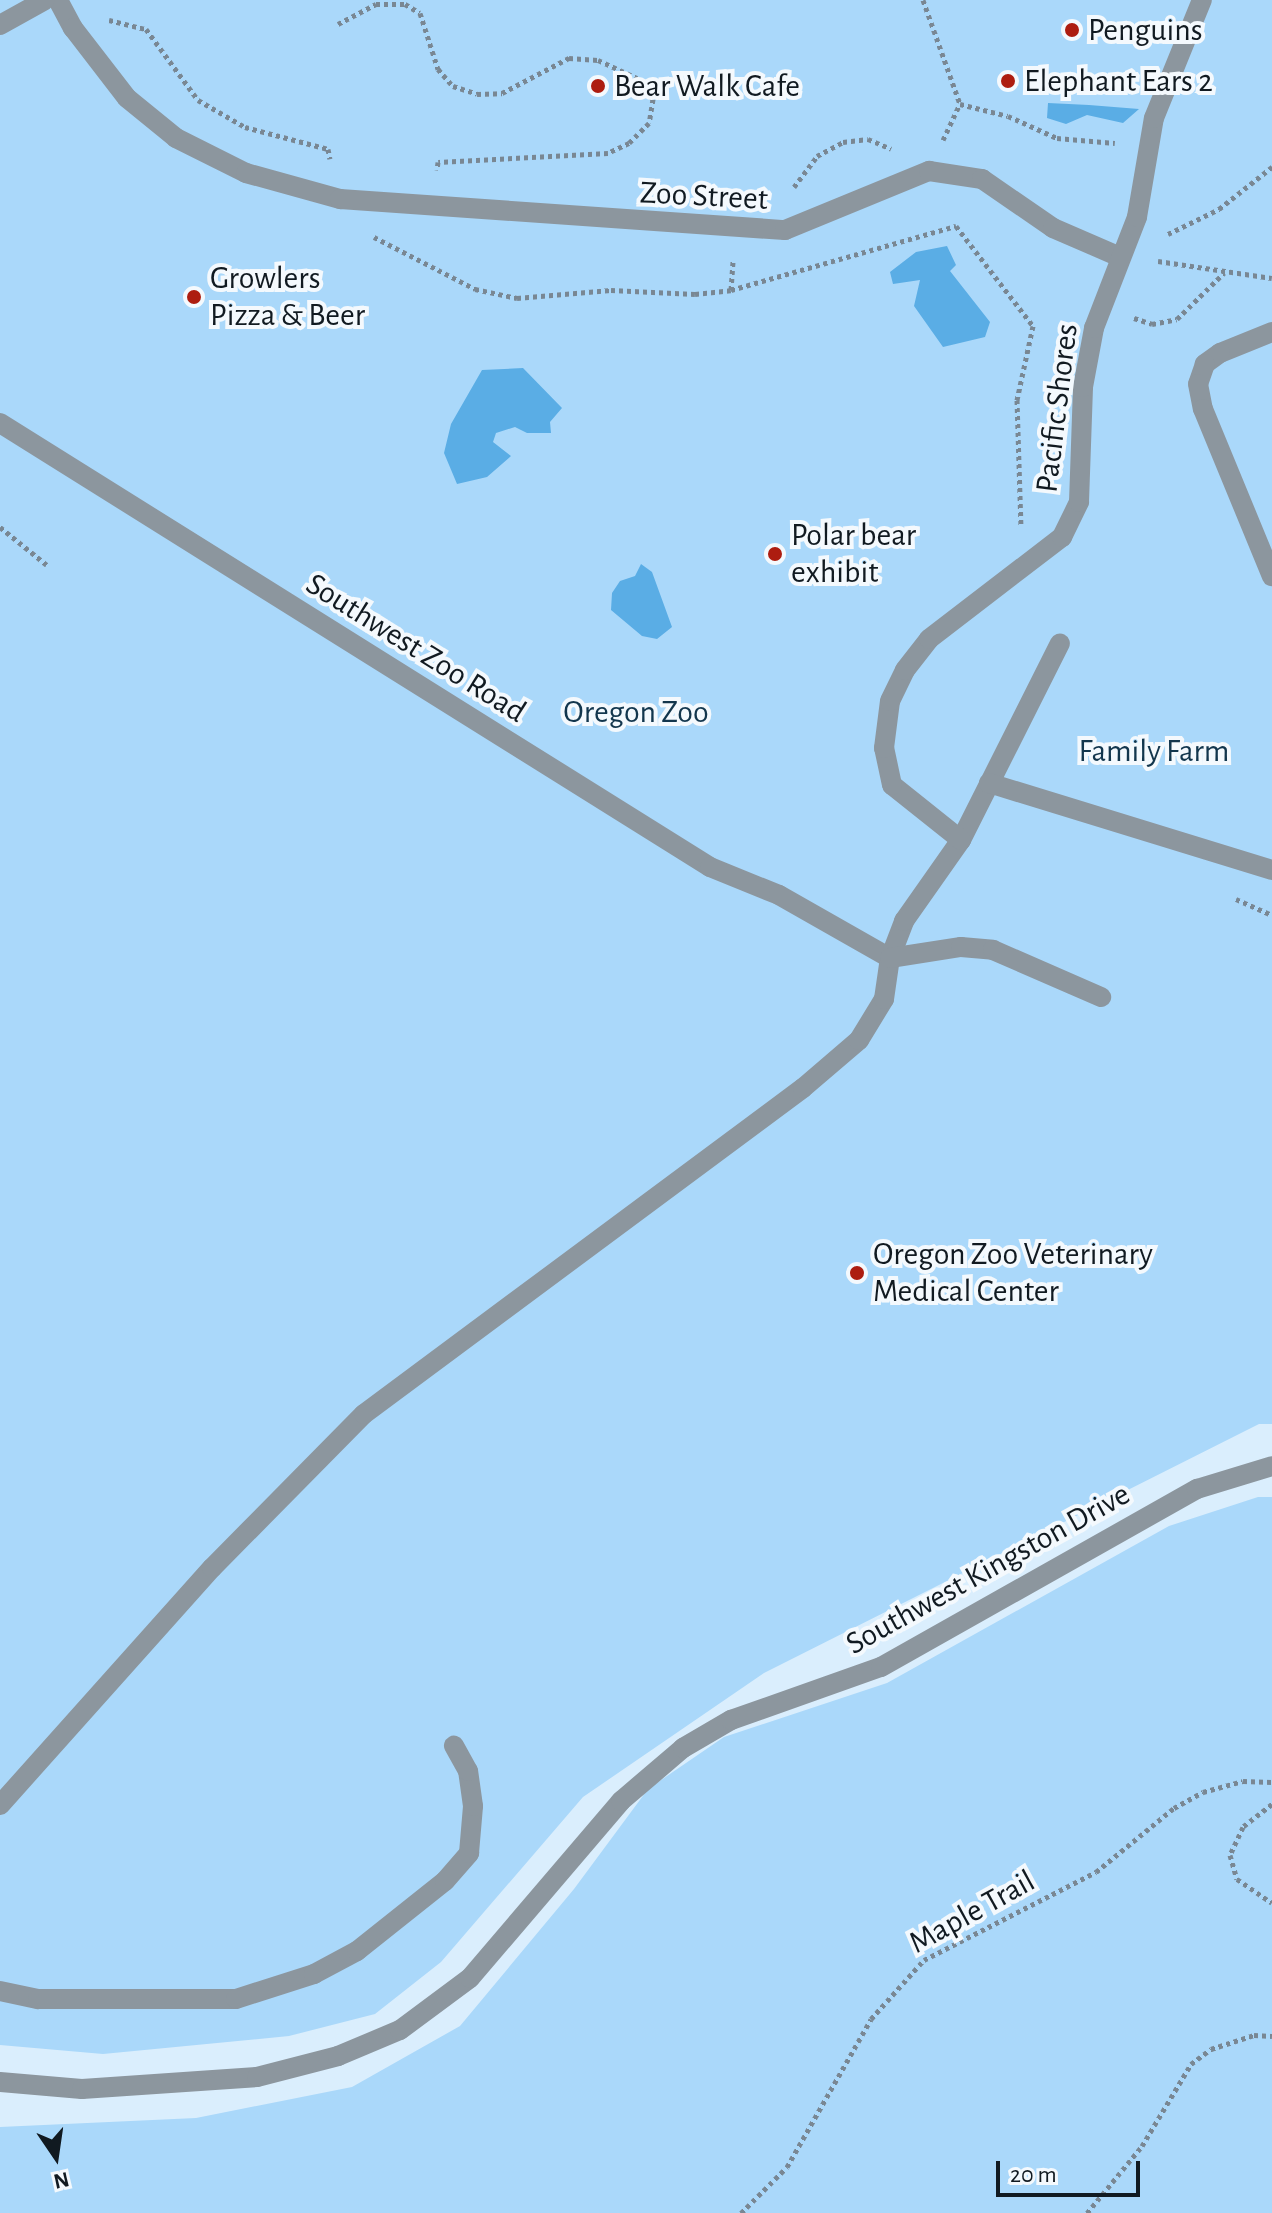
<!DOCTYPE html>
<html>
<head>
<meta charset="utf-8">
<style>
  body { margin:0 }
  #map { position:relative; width:1272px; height:2213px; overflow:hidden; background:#daeefd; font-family:"Alegreya Sans",sans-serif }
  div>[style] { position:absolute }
  .green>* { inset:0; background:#aad8fa }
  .water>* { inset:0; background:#5aade5 }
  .path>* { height:5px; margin-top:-2.5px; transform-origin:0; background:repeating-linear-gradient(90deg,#798793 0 4px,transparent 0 8px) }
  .minor>* { height:20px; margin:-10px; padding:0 10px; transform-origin:10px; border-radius:10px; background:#8c969e }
  .dots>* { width:22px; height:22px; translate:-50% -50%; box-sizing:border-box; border:4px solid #f4f9fd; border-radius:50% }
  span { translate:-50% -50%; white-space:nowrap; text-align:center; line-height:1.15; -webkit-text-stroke:8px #f4f9fd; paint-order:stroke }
  .poi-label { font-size:32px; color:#111a21 }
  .left { translate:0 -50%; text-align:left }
  .street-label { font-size:32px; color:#111a21 }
  .park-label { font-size:32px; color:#12364d }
  .north { position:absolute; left:16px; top:2117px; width:80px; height:80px; -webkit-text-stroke:6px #f4f9fd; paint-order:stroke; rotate:167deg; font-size:22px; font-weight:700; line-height:32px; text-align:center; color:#111a21 }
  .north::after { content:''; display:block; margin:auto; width:28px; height:36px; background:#111a21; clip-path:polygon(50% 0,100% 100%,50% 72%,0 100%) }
  .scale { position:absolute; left:996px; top:2161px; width:144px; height:36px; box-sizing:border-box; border:4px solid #111a21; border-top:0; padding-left:10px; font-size:24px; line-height:28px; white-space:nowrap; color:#111a21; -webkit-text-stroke:6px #f4f9fd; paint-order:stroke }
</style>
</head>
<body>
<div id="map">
  <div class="green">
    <div style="clip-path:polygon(0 0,1272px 0,1272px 1424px,1259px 1424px,764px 1673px,583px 1797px,441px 1962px,375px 2014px,289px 2036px,103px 2054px,0 2045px)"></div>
    <div style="clip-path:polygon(1258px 1497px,1272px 1497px,1272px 2213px,0 2213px,0 2127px,196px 2118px,352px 2087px,460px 2026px,574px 1889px,648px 1789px,724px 1737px,887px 1683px,1169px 1526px)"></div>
  </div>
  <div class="water">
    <div style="clip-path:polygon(1048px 103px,1089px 105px,1139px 109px,1123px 123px,1087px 115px,1066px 124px,1047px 118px)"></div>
    <div style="clip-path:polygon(947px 246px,956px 265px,950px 271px,990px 322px,985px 337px,943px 347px,914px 306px,920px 280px,893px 284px,890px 272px,916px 252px)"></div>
    <div style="clip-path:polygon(523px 368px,562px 408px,550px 422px,551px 433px,527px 433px,515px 427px,496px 433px,493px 442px,511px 456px,487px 477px,457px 484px,444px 453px,451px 424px,482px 370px)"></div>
    <div style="clip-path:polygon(641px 564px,652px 572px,672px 627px,657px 639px,642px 636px,611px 610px,612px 593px,620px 581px,635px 576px)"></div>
  </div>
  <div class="path">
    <div style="left:923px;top:0;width:110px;rotate:70.4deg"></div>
    <div style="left:109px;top:20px;width:38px;rotate:14deg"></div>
    <div style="left:146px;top:29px;width:88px;rotate:53.8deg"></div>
    <div style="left:198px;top:100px;width:54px;rotate:29.9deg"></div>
    <div style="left:245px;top:127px;width:86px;rotate:14.8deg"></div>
    <div style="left:328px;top:149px;width:10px;rotate:79deg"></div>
    <div style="left:338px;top:24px;width:43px;rotate:-27.8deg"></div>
    <div style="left:376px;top:4px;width:29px"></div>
    <div style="left:405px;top:4px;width:17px;rotate:31deg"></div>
    <div style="left:420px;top:13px;width:59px;rotate:72.2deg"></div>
    <div style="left:438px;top:69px;width:23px;rotate:49deg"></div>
    <div style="left:453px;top:86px;width:25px;rotate:18deg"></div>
    <div style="left:477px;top:94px;width:25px;rotate:-2deg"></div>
    <div style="left:502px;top:93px;width:76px;rotate:-27.6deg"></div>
    <div style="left:569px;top:58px;width:29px;rotate:4deg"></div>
    <div style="left:598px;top:60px;width:43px;rotate:24.8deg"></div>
    <div style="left:637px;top:78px;width:26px;rotate:53deg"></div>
    <div style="left:653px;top:99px;width:24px;rotate:99deg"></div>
    <div style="left:649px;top:123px;width:28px;rotate:135deg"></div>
    <div style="left:629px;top:143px;width:23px;rotate:155deg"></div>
    <div style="left:608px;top:153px;width:170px;rotate:177deg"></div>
    <div style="left:438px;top:162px;width:8px;rotate:97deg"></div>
    <div style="left:943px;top:140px;width:40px;rotate:-65deg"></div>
    <div style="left:960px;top:104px;width:49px;rotate:14deg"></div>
    <div style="left:1008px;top:116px;width:54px;rotate:24.2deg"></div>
    <div style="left:1057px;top:138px;width:58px;rotate:4.9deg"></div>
    <div style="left:794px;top:187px;width:39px;rotate:-53deg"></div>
    <div style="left:817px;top:156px;width:30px;rotate:-28deg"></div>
    <div style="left:843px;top:142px;width:25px;rotate:-7deg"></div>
    <div style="left:868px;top:139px;width:25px;rotate:23deg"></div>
    <div style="left:1168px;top:234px;width:57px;rotate:-26.1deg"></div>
    <div style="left:1219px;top:209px;width:68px;rotate:-38.4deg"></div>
    <div style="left:374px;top:237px;width:114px;rotate:27.2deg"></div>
    <div style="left:475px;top:289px;width:43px;rotate:12.1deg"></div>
    <div style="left:517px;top:298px;width:94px;rotate:-4.9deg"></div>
    <div style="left:611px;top:290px;width:84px;rotate:2.7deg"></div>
    <div style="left:695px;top:294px;width:36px;rotate:-6deg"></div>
    <div style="left:731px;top:290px;width:234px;rotate:-15.9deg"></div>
    <div style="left:956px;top:226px;width:126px;rotate:52.4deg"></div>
    <div style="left:1033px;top:326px;width:76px;rotate:102.2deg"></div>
    <div style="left:1017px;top:400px;width:126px;rotate:88.2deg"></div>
    <div style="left:1158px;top:261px;width:115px;rotate:8.5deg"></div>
    <div style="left:731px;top:290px;width:31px;rotate:-86deg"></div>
    <div style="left:1134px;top:318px;width:19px;rotate:18deg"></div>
    <div style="left:1152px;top:324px;width:25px;rotate:-11deg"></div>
    <div style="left:1177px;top:319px;width:66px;rotate:-44.4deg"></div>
    <div style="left:0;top:527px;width:60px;rotate:39deg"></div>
    <div style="left:1236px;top:899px;width:39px;rotate:24deg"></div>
    <div style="left:1272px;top:1804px;width:37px;rotate:142deg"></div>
    <div style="left:1243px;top:1827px;width:31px;rotate:115deg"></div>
    <div style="left:1230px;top:1855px;width:25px;rotate:74deg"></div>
    <div style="left:1237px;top:1879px;width:42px;rotate:34.4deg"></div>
    <div style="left:741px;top:2213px;width:65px;rotate:-45deg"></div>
    <div style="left:787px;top:2167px;width:170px;rotate:-60.4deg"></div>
    <div style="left:871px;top:2019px;width:79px;rotate:-48.1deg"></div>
    <div style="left:924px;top:1960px;width:193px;rotate:-27.1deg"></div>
    <div style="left:1096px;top:1872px;width:101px;rotate:-39.4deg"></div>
    <div style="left:1174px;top:1808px;width:33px;rotate:-29deg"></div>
    <div style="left:1203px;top:1792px;width:41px;rotate:-15.4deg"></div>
    <div style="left:1243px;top:1781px;width:29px;rotate:2deg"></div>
    <div style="left:1087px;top:2213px;width:87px;rotate:-50.6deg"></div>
    <div style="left:1142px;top:2146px;width:96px;rotate:-59.1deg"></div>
    <div style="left:1191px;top:2064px;width:25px;rotate:-37deg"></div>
    <div style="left:1211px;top:2049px;width:45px;rotate:-18deg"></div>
    <div style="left:1254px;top:2035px;width:18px;rotate:3deg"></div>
  </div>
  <div class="minor">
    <div style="left:58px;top:0;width:32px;rotate:62deg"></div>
    <div style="left:73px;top:28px;width:88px;rotate:52.4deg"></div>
    <div style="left:127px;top:98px;width:63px;rotate:39.2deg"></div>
    <div style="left:176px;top:138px;width:78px;rotate:26.6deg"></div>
    <div style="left:246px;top:173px;width:98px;rotate:15.5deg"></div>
    <div style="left:340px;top:199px;width:446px;rotate:4deg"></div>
    <div style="left:785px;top:230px;width:156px;rotate:-22.3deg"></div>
    <div style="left:929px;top:171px;width:54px;rotate:8.6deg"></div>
    <div style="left:982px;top:179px;width:86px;rotate:34.6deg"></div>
    <div style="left:1053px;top:228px;width:73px;rotate:23.4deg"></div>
    <div style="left:0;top:25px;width:51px;rotate:-29.1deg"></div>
    <div style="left:1272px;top:332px;width:56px;rotate:158deg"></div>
    <div style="left:1220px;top:353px;width:19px;rotate:144deg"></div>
    <div style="left:1205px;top:364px;width:21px;rotate:109deg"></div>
    <div style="left:1198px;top:384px;width:25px;rotate:79deg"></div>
    <div style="left:1203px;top:409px;width:181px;rotate:67.6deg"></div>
    <div style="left:0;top:423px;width:837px;rotate:32.02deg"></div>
    <div style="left:710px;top:867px;width:74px;rotate:22.1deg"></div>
    <div style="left:779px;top:895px;width:128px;rotate:29.6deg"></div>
    <div style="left:890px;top:958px;width:40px;rotate:-69deg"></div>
    <div style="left:904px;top:921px;width:99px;rotate:-54.9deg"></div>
    <div style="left:961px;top:840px;width:220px;rotate:-63.3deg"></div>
    <div style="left:989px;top:783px;width:296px;rotate:17.1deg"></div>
    <div style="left:961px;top:840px;width:88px;rotate:-141.4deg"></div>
    <div style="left:892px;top:785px;width:38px;rotate:-102deg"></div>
    <div style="left:884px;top:748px;width:47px;rotate:-82.7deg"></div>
    <div style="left:890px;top:701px;width:34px;rotate:-64deg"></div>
    <div style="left:905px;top:670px;width:39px;rotate:-52deg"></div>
    <div style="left:929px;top:639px;width:168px;rotate:-37.5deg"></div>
    <div style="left:1062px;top:537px;width:39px;rotate:-64deg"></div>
    <div style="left:1079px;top:502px;width:115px;rotate:-88deg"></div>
    <div style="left:1083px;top:387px;width:60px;rotate:-79.4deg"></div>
    <div style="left:1094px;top:328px;width:119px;rotate:-68.8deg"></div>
    <div style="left:1137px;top:217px;width:100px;rotate:-80.3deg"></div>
    <div style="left:1154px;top:118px;width:127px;rotate:-67.9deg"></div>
    <div style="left:0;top:1805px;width:318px;rotate:-48.2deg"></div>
    <div style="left:212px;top:1568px;width:216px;rotate:-45.4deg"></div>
    <div style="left:364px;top:1414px;width:547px;rotate:-36.6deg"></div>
    <div style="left:803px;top:1088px;width:74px;rotate:-40.6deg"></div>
    <div style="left:859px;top:1040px;width:48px;rotate:-58.6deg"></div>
    <div style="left:884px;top:999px;width:41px;rotate:-81.7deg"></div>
    <div style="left:890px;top:958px;width:72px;rotate:-8.8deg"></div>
    <div style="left:961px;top:947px;width:32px;rotate:5deg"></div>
    <div style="left:993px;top:950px;width:118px;rotate:23.5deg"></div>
    <div style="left:0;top:1991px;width:39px;rotate:12deg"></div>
    <div style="left:38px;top:1999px;width:198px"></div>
    <div style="left:236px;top:1999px;width:82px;rotate:-17.8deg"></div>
    <div style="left:314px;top:1974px;width:49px;rotate:-28.1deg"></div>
    <div style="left:357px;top:1951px;width:112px;rotate:-38.5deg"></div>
    <div style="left:445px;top:1881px;width:37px;rotate:-49deg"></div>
    <div style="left:469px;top:1853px;width:47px;rotate:-85.1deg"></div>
    <div style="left:473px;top:1806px;width:35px;rotate:-98deg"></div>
    <div style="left:468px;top:1771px;width:29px;rotate:-119deg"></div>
    <div style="left:0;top:2082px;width:82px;rotate:4.9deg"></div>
    <div style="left:82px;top:2089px;width:175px;rotate:-3.9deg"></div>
    <div style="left:257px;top:2077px;width:84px;rotate:-14.5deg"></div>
    <div style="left:338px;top:2056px;width:67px;rotate:-22.8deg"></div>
    <div style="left:400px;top:2030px;width:87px;rotate:-36.6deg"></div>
    <div style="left:470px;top:1978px;width:233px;rotate:-49.5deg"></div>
    <div style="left:621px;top:1801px;width:82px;rotate:-40.5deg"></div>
    <div style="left:683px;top:1748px;width:56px;rotate:-30.3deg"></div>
    <div style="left:731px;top:1720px;width:159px;rotate:-19.5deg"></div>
    <div style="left:881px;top:1667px;width:363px;rotate:-29.4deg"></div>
    <div style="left:1197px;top:1489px;width:78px;rotate:-17deg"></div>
  </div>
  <div class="dots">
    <div style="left:1072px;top:30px;background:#ad1d10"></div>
    <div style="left:1008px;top:81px;background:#ad1d10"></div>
    <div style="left:598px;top:86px;background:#ad1d10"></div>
    <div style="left:194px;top:297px;background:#ad1d10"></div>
    <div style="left:775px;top:554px;background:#ad1d10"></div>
    <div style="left:857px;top:1273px;background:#ad1d10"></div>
  </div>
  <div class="poi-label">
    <span class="left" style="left:1088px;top:30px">Penguins</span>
    <span class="left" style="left:1024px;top:81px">Elephant Ears 2</span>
    <span class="left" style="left:614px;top:86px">Bear Walk Cafe</span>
    <span class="left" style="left:210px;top:297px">Growlers<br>Pizza &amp; Beer</span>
    <span class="left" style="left:791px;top:554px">Polar bear<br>exhibit</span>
    <span class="left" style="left:873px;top:1273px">Oregon Zoo Veterinary<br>Medical Center</span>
  </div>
  <div class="street-label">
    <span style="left:704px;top:196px;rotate:3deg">Zoo Street</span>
    <span style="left:1057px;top:408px;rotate:-83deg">Pacific Shores</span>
    <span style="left:416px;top:648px;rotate:32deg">Southwest Zoo Road</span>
    <span style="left:988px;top:1569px;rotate:-29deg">Southwest Kingston Drive</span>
    <span style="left:972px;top:1912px;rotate:-29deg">Maple Trail</span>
  </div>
  <div class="park-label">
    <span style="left:636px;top:712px">Oregon Zoo</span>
    <span style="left:1154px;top:751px">Family Farm</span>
  </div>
  <div class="north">N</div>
  <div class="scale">20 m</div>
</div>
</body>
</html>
